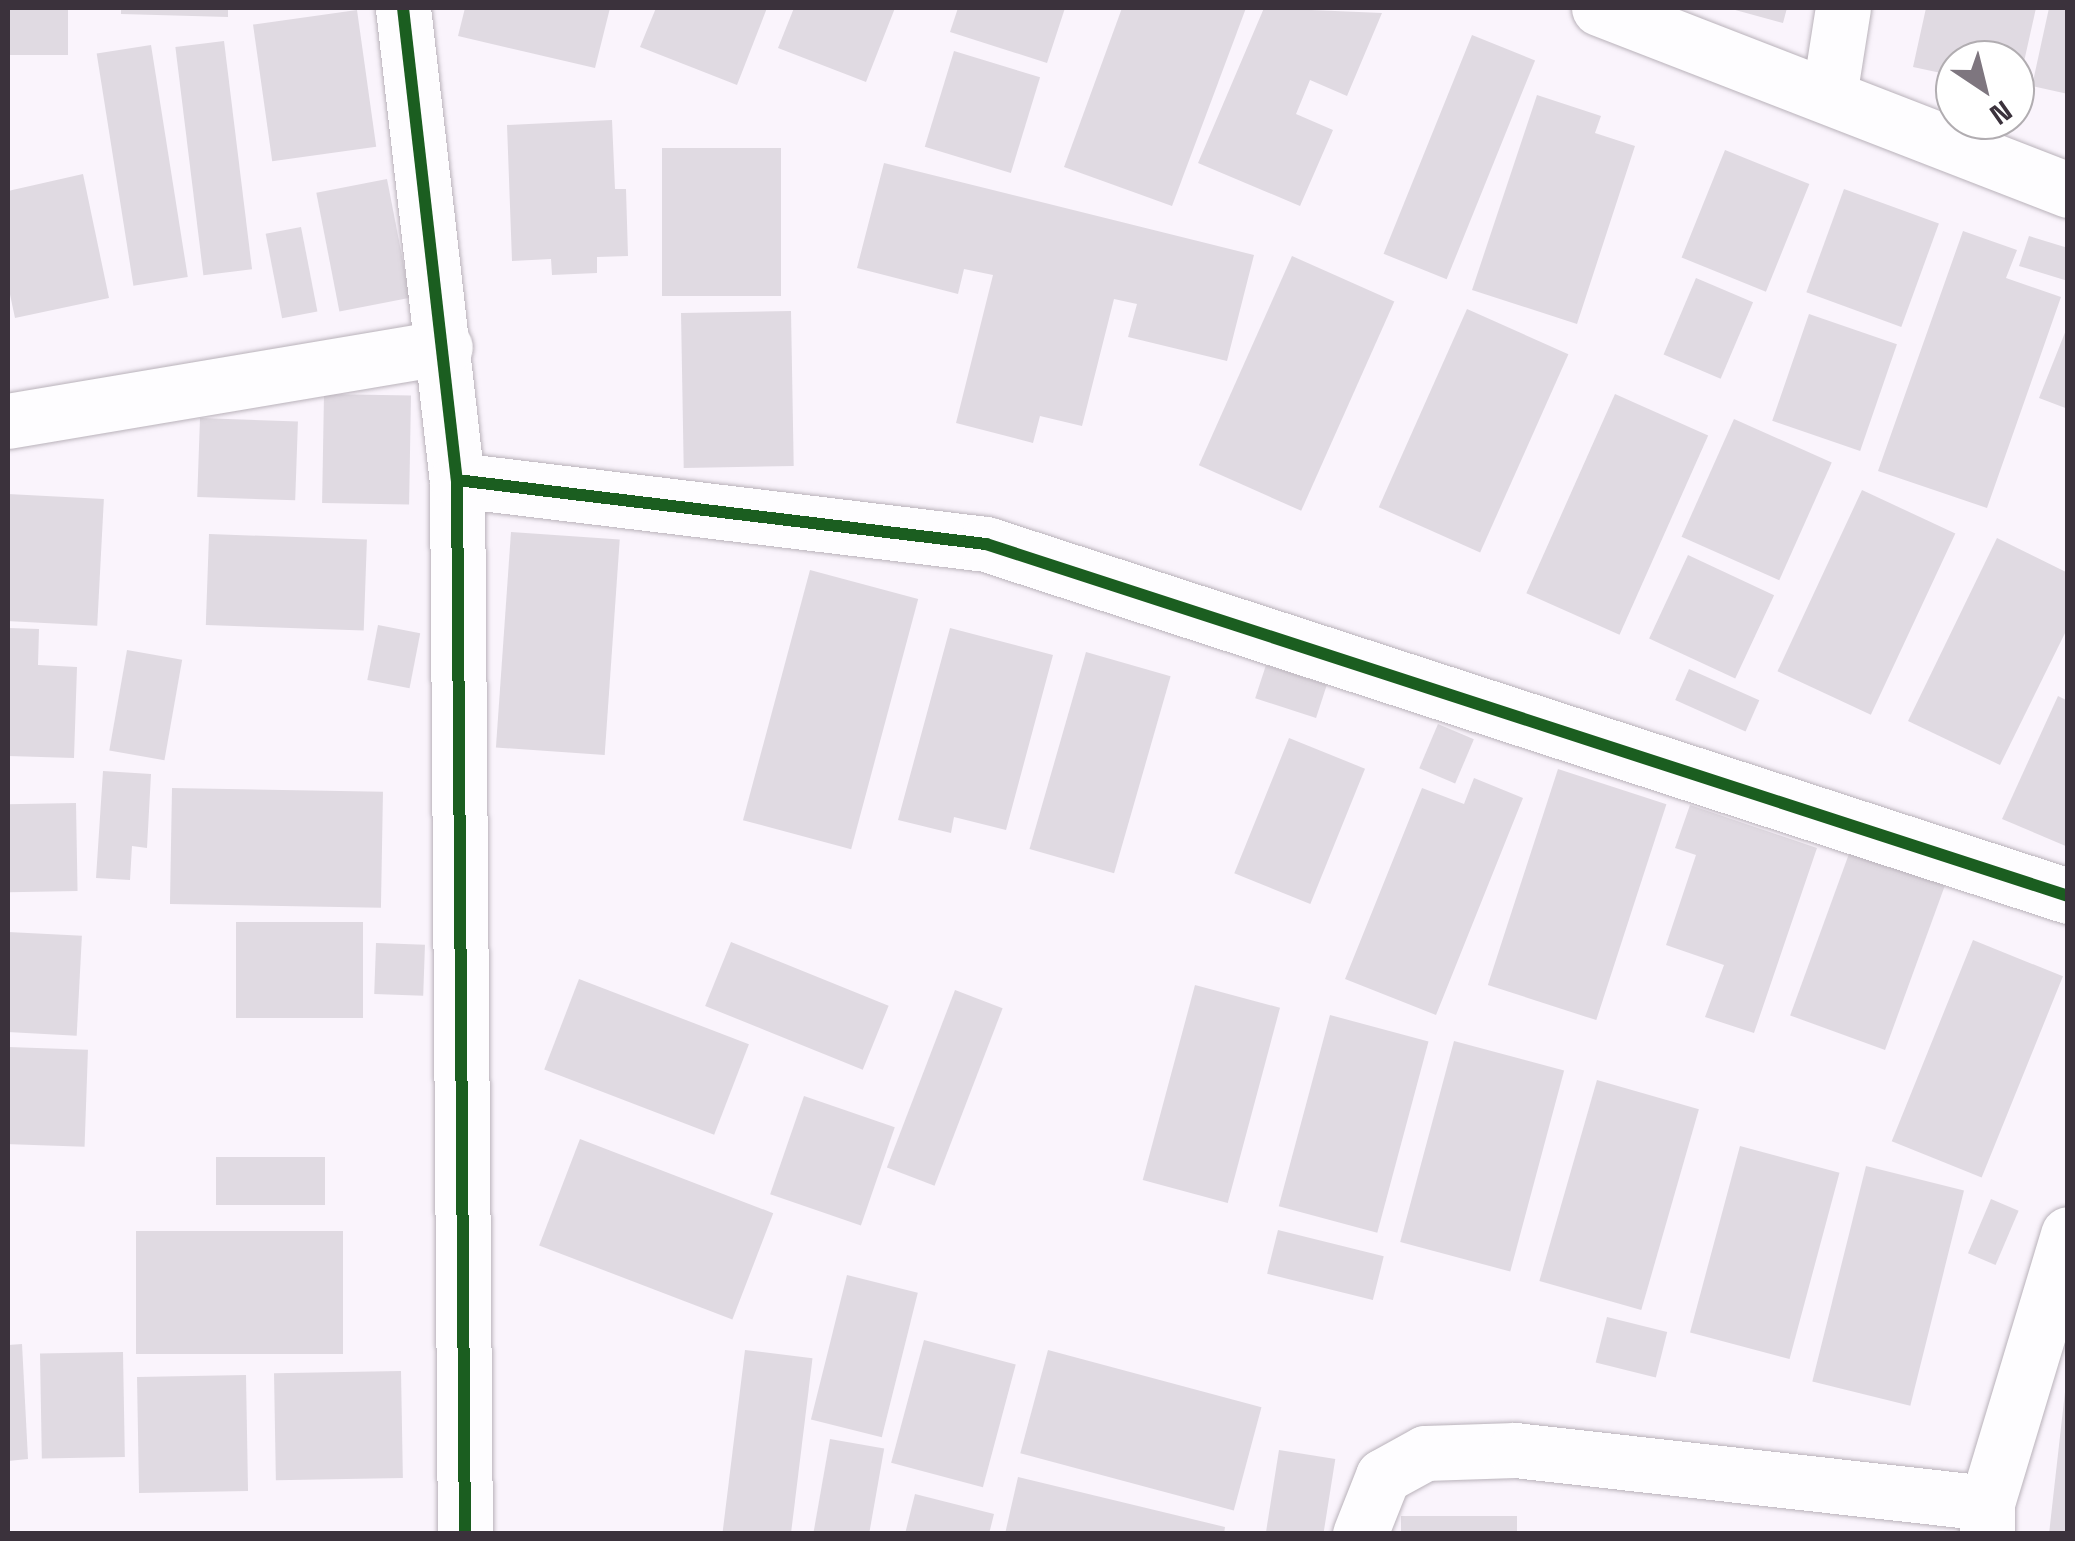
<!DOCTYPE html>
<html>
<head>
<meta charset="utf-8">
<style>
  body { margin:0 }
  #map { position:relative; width:2075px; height:1541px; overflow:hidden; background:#faf4fc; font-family:"Space Grotesk",sans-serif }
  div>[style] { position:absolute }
  .building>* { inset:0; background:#e0dae2; transform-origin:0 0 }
  .roads { filter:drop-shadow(0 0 2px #b9b2ba) drop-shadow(0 0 2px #b9b2ba) }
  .minor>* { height:55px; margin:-27.5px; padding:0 27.5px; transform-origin:27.5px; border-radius:27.5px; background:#fefdff }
  .cycleway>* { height:12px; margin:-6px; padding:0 6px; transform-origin:6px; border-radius:6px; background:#1b5e20 }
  span { translate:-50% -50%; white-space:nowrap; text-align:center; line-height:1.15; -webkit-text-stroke:9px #fff; paint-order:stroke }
  .frame { position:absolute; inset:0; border:10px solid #3b323c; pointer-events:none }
  .north { position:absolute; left:1935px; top:40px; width:100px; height:100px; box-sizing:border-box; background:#fff; border:2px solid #b1adb1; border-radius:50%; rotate:145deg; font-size:28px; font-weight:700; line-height:40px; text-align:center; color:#3b323c }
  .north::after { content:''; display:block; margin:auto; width:35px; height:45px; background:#7e767f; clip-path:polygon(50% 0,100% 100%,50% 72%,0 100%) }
</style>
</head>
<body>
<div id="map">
  <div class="building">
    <div style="left:8px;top:8px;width:60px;height:47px"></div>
    <div style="clip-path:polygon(121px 8px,228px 8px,228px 17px,121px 14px)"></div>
    <div style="clip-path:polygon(465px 8px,610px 8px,595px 68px,458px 36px)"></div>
    <div style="clip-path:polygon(656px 8px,767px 8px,737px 85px,640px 47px)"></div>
    <div style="clip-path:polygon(794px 8px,895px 8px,866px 82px,778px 48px)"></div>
    <div style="clip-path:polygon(958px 8px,1065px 8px,1047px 63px,950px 32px)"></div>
    <div style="clip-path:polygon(1122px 8px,1246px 8px,1172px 206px,1064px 167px)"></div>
    <div style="clip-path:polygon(1264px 8px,1382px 13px,1347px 96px,1310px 80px,1296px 114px,1333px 130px,1300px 206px,1198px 163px)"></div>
    <div style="clip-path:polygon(1728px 8px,1787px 8px,1783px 23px)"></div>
    <div style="clip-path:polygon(1926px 8px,2036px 8px,2017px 93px,2015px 60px,1955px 60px,1955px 76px,1913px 67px)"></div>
    <div style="clip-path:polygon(2049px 8px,2068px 8px,2068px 94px,2032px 86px)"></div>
    <div style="left:357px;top:10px;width:138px;height:105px;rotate:82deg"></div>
    <div style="left:1472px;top:35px;width:68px;height:236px;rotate:22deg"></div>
    <div style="left:224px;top:41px;width:230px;height:49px;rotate:83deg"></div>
    <div style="left:151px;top:45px;width:235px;height:55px;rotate:81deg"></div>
    <div style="left:954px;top:51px;width:90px;height:100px;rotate:17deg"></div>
    <div style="clip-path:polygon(1537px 95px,1601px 116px,1595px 133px,1635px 146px,1577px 324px,1472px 290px)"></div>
    <div style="clip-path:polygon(612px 120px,615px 189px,626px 189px,628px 256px,597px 257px,597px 273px,552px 275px,551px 259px,512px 261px,507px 125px)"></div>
    <div style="left:781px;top:148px;width:148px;height:119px;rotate:90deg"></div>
    <div style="left:1725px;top:150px;width:91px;height:116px;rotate:22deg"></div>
    <div style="clip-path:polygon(884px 163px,1254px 255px,1227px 361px,1128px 337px,1137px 304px,1114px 299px,1082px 426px,1040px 416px,1033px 443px,956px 423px,993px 275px,964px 269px,958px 294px,857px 268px)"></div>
    <div style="clip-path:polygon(83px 174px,109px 298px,15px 318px,8px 285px,8px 191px)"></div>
    <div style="left:387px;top:179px;width:121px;height:72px;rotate:79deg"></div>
    <div style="left:1844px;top:189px;width:101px;height:110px;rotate:20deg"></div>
    <div style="left:301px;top:227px;width:86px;height:36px;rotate:79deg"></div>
    <div style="clip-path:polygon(1963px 231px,2017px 250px,2006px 278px,2061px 297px,1987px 508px,1878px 471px)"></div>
    <div style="clip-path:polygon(2029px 236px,2068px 248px,2068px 281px,2019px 266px)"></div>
    <div style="left:1292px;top:256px;width:112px;height:229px;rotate:24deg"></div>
    <div style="left:1696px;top:278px;width:62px;height:83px;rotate:23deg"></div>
    <div style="left:1467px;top:309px;width:111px;height:217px;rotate:24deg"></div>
    <div style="left:791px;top:311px;width:155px;height:110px;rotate:89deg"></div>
    <div style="left:1809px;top:314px;width:93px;height:113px;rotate:19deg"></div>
    <div style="clip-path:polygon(2068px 325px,2068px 409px,2039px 398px)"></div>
    <div style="left:324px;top:394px;width:87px;height:109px;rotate:1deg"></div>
    <div style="left:1615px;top:394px;width:102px;height:218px;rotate:24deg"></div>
    <div style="left:200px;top:418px;width:98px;height:79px;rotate:2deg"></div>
    <div style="left:1734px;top:419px;width:107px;height:129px;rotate:24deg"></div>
    <div style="left:1862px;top:490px;width:103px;height:200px;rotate:25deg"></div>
    <div style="left:8px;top:494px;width:96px;height:127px;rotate:3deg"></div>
    <div style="left:511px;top:532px;width:109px;height:216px;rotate:4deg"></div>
    <div style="left:209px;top:534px;width:158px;height:91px;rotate:2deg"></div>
    <div style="clip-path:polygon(1997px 538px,2068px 573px,2068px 627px,2000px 765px,1908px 721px)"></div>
    <div style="left:1688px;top:555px;width:95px;height:92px;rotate:25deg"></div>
    <div style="left:810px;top:570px;width:112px;height:259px;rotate:15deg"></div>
    <div style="left:378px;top:625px;width:43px;height:56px;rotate:11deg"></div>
    <div style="clip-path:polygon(8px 628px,39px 629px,38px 665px,77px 667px,74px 758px,8px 756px)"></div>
    <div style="clip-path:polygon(950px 628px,1053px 655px,1006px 830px,954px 817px,951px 833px,898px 820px)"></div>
    <div style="left:127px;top:650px;width:56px;height:102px;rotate:10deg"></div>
    <div style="left:1086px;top:652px;width:88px;height:205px;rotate:16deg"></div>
    <div style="left:1266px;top:665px;width:64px;height:35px;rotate:18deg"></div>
    <div style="left:1689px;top:669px;width:77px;height:34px;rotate:24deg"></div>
    <div style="clip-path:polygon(2058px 696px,2068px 701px,2068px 847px,2002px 819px)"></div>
    <div style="left:1438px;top:724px;width:39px;height:48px;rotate:23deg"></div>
    <div style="left:1289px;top:738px;width:82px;height:146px;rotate:22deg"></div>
    <div style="left:1558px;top:769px;width:114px;height:227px;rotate:18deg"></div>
    <div style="clip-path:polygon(103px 771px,151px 774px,147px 848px,132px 846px,130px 880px,96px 878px)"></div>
    <div style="clip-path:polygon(1474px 778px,1523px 798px,1436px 1015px,1345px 979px,1422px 788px,1464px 804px)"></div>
    <div style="left:172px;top:788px;width:211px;height:116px;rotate:1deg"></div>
    <div style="left:76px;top:803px;width:88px;height:68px;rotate:89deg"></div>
    <div style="clip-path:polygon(1690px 805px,1817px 848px,1754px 1033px,1705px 1017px,1724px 965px,1666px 945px,1696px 855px,1675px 848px)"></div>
    <div style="left:1850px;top:851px;width:101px;height:175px;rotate:20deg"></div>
    <div style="left:236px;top:922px;width:127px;height:96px"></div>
    <div style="left:8px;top:932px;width:74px;height:100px;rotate:3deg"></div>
    <div style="left:1973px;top:940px;width:97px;height:217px;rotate:22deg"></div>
    <div style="left:731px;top:942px;width:170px;height:69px;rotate:22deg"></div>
    <div style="left:376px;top:943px;width:49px;height:51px;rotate:2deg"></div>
    <div style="left:579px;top:979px;width:182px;height:97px;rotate:21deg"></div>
    <div style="left:1195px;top:985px;width:88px;height:202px;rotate:15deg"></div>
    <div style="left:955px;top:990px;width:51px;height:190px;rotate:21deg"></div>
    <div style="left:1330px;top:1015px;width:102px;height:198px;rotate:15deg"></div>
    <div style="left:1454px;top:1041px;width:114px;height:208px;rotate:15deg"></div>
    <div style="left:8px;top:1047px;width:80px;height:97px;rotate:2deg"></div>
    <div style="left:1597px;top:1080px;width:106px;height:209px;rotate:16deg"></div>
    <div style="left:804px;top:1096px;width:96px;height:104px;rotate:19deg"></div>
    <div style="left:580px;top:1139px;width:207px;height:114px;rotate:21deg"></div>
    <div style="left:1740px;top:1146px;width:103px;height:193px;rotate:15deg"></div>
    <div style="left:216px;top:1157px;width:109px;height:48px"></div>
    <div style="left:1866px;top:1166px;width:101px;height:222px;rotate:14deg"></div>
    <div style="left:1991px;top:1199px;width:30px;height:59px;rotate:23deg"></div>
    <div style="left:1278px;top:1230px;width:109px;height:45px;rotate:14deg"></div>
    <div style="left:343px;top:1231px;width:123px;height:207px;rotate:90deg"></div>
    <div style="left:847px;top:1275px;width:73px;height:149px;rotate:14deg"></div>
    <div style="left:1607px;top:1317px;width:62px;height:47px;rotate:14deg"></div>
    <div style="left:924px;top:1340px;width:95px;height:127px;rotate:15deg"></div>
    <div style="clip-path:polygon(22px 1344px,28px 1459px,8px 1461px,8px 1345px)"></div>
    <div style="left:745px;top:1350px;width:68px;height:186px;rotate:7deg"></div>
    <div style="left:1048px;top:1350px;width:221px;height:107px;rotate:15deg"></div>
    <div style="left:123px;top:1352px;width:105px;height:83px;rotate:89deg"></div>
    <div style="left:401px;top:1371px;width:107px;height:127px;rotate:89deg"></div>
    <div style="left:246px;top:1375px;width:116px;height:109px;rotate:89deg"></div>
    <div style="clip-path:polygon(2065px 1392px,2068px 1534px,2049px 1534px)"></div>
    <div style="left:830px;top:1439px;width:55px;height:97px;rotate:10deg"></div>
    <div style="left:1279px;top:1450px;width:57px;height:85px;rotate:9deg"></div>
    <div style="clip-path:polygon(1018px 1477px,1225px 1527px,1224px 1534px,1005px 1534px)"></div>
    <div style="clip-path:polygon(915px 1494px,994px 1514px,989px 1534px,905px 1534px)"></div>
    <div style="left:1401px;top:1516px;width:116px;height:18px"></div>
  </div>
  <div class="roads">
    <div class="minor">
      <div style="left:403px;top:8px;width:475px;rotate:83.5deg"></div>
      <div style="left:457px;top:480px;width:1054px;rotate:89.57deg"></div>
      <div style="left:1599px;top:8px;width:503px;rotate:21.21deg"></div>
      <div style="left:1829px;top:96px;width:89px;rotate:-81deg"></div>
      <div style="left:8px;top:421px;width:443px;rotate:-9.6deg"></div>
      <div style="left:457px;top:480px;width:533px;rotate:6.9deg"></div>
      <div style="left:986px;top:544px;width:1138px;rotate:18.02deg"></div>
      <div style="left:1360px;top:1534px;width:62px;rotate:-68.4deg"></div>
      <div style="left:1383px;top:1476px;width:48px;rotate:-28.7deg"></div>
      <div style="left:1425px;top:1453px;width:90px;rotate:-1.9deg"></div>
      <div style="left:1515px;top:1450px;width:475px;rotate:6.4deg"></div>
      <div style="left:1987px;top:1534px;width:31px;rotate:-90deg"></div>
      <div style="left:1987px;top:1503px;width:281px;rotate:-73.2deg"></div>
    </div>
  </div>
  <div class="cycleway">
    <div style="left:403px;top:8px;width:475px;rotate:83.5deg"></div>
    <div style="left:457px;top:480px;width:1054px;rotate:89.57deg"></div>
    <div style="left:457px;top:480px;width:533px;rotate:6.9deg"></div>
    <div style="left:986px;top:544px;width:1138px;rotate:18.02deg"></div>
  </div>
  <div class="frame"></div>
  <div class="north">N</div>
</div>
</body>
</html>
